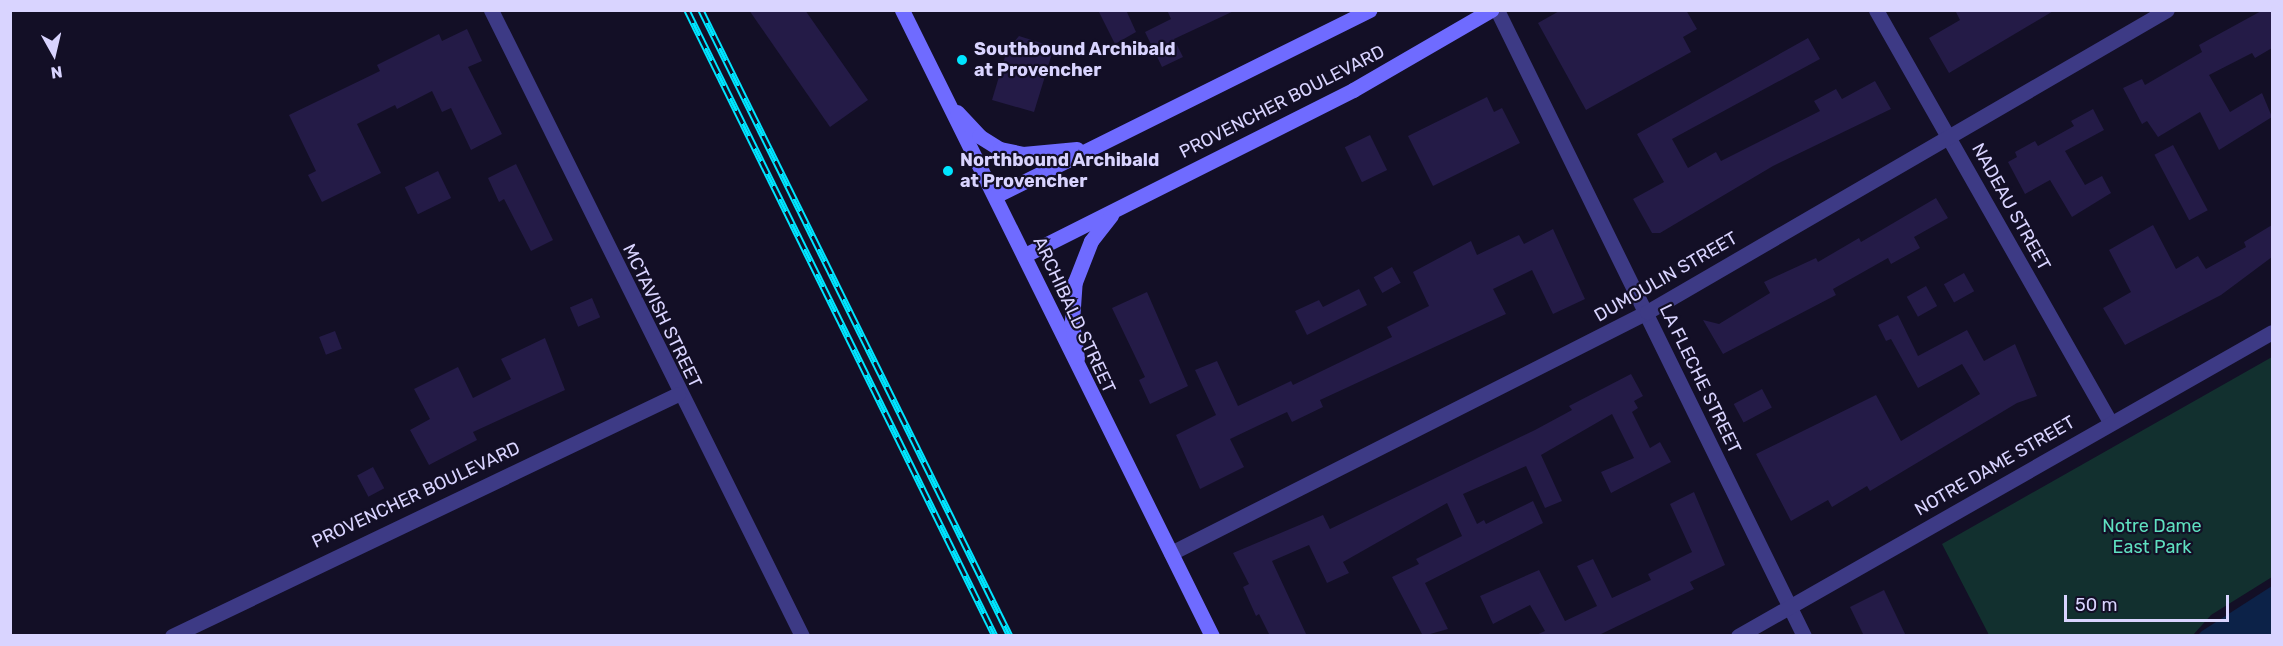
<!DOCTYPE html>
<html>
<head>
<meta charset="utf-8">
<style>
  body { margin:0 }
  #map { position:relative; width:2283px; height:646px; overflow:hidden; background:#130f26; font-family:Rubik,sans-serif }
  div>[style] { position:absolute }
  .green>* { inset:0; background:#12302f }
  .water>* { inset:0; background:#0c2248 }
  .building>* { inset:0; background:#241b47; transform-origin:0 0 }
  .street>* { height:15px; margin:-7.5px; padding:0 7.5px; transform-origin:7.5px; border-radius:7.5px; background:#3d3a85 }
  .secondary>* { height:15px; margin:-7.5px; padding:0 7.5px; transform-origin:7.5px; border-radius:7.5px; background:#6f6bff }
  .rail>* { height:7px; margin-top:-3.5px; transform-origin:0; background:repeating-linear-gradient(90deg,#130f26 0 14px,#00e5ff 0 28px); box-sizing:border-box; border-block:2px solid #00e5ff }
  .dots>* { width:16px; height:16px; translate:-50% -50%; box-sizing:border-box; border:3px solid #130f26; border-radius:50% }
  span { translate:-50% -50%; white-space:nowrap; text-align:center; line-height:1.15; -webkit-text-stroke:4.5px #130f26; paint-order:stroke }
  .poi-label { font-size:18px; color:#d9d4ff; font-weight:700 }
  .left { translate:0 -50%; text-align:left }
  .street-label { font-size:18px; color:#d9d4ff }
  .park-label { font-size:18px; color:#5fe0c0 }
  .frame { position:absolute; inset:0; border:12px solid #d9d4ff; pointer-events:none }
  .north { position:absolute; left:24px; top:24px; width:60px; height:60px; -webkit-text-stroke:4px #130f26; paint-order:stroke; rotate:172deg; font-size:16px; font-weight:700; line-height:24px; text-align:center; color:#d9d4ff }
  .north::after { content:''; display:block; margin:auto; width:21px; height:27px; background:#d9d4ff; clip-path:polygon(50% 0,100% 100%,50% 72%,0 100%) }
  .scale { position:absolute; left:2064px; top:595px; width:165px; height:27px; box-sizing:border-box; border:3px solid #d9d4ff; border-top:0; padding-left:8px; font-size:18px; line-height:21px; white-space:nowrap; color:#d9d4ff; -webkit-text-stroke:4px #130f26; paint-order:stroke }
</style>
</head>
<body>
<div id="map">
  <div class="green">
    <div style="clip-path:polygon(2272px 357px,2272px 577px,2211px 615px,2193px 635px,1989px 635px,1942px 544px)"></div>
  </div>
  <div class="water">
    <div style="clip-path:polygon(2272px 586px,2272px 635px,2198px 635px,2202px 631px)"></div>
  </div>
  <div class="building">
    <div style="clip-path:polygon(749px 10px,805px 10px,868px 100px,830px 127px)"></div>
    <div style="clip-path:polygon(1098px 10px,1126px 10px,1136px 32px,1115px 44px)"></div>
    <div style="clip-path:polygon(1167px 10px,1236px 10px,1174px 39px,1183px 57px,1162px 67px,1145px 32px,1171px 19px)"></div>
    <div style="clip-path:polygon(1561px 10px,1686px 10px,1697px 29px,1683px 37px,1691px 52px,1586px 110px,1538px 23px)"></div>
    <div style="clip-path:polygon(1955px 10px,2055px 10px,1949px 73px,1929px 38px,1960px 20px)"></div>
    <div style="clip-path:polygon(2263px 10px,2272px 10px,2272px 48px,2255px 58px,2252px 53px,2209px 75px,2230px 112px,2262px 93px,2272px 117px,2219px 150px,2200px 112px,2158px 137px,2147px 121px,2142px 124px,2123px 88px,2142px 79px,2145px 85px,2202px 52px,2199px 45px)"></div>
    <div style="clip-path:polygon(467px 29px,482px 61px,468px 67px,502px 134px,471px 150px,451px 108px,442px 112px,432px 91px,397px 109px,395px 105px,357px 124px,381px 173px,322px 202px,308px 175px,316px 171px,289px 115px,380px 71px,377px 65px,439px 34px,442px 41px)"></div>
    <div style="clip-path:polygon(1019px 36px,1054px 47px,1034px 112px,992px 100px,1007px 50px)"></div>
    <div style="clip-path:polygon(1808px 38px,1820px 59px,1672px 139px,1688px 168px,1716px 152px,1721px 161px,1820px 111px,1814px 101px,1836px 89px,1842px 99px,1875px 81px,1891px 109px,1773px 166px,1660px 233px,1652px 233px,1633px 199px,1664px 182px,1637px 134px)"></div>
    <div style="clip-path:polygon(1487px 97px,1494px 112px,1502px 108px,1520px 143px,1433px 186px,1408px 136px)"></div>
    <div style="clip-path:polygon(2093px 109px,2104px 130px,2065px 151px,2085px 185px,2102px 176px,2111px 193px,2072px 217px,2050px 180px,2025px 194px,2008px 162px,2017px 157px,2015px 152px,2035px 141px,2038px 146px,2074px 126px,2071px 121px)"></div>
    <div style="left:1370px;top:135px;width:39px;height:28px;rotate:64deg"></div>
    <div style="left:2173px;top:145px;width:74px;height:21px;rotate:62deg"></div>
    <div style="clip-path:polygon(516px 164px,553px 240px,531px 251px,504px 199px,499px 202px,488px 178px)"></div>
    <div style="left:438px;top:171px;width:30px;height:37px;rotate:64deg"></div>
    <div style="clip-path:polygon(1936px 198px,1948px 218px,1914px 237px,1920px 248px,1891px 264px,1888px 258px,1833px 289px,1836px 295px,1723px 354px,1703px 320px,1719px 324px,1770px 293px,1764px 282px,1816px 258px,1818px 262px,1859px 238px,1861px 242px)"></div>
    <div style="clip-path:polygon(2153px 225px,2176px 269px,2198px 256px,2206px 269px,2246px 247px,2244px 242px,2272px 225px,2272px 257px,2221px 295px,2125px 345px,2103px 308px,2131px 292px,2109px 250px)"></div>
    <div style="clip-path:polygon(1553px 229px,1585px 299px,1553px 314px,1532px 270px,1493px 289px,1506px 314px,1320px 400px,1323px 407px,1292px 422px,1287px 412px,1230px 439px,1244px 467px,1200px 489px,1176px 435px,1216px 415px,1195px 370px,1217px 361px,1238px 406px,1291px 381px,1293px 385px,1392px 337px,1387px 327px,1429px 306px,1413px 272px,1471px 241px,1477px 255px,1519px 235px,1524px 244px)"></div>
    <div style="left:1392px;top:267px;width:18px;height:21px;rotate:61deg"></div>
    <div style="left:1964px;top:273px;width:21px;height:23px;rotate:61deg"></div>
    <div style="left:1926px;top:286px;width:23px;height:22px;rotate:61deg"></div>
    <div style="clip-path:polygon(1359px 289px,1367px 305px,1307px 335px,1295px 311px,1319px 300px,1323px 307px)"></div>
    <div style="clip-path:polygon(1147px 292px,1188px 386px,1150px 404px,1139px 380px,1145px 377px,1112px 308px)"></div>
    <div style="left:592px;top:298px;width:21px;height:24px;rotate:67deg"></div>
    <div style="clip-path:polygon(1898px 315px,1918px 356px,1967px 330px,1984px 361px,2015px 344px,2037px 396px,2017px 403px,1870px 491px,1867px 486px,1832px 507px,1828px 500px,1791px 521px,1756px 454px,1876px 395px,1901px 441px,1980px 394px,1962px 364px,1918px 388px,1891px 339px,1886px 341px,1878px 325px)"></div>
    <div style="left:335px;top:331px;width:19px;height:17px;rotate:69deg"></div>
    <div style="clip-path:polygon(545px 338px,565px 390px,473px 432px,477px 440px,429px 465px,410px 430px,430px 419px,414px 389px,458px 367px,473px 398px,511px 379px,501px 359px)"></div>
    <div style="clip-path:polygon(1631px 374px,1643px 396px,1634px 401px,1638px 408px,1632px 412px,1650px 448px,1660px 442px,1671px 462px,1611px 493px,1601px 472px,1634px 458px,1612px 414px,1541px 455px,1562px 501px,1545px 508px,1526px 466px,1463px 494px,1477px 524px,1484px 520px,1486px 524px,1533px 501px,1543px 523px,1425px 583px,1448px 629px,1423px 636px,1392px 577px,1419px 564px,1416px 559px,1462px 536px,1447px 503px,1343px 562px,1349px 573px,1327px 583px,1309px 545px,1272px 561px,1307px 636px,1270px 636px,1259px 614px,1256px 616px,1243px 587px,1249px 584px,1233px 553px,1323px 515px,1330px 529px,1535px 430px,1572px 410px,1569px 406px)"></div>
    <div style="left:1762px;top:389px;width:21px;height:32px;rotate:62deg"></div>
    <div style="left:373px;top:467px;width:24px;height:18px;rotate:62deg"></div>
    <div style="clip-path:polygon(1694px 492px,1725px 565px,1690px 582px,1694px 589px,1597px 636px,1534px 636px,1545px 631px,1530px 605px,1493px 624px,1480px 596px,1539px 570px,1565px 621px,1597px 606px,1577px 566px,1593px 559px,1612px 598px,1651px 580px,1648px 574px,1692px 552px,1670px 504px)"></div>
    <div style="clip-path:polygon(1884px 590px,1906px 636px,1864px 636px,1850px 607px)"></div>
  </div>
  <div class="street">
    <div style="left:491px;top:10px;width:699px;rotate:63.58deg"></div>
    <div style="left:1497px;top:10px;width:697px;rotate:63.88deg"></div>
    <div style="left:1876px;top:10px;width:474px;rotate:60.4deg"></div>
    <div style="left:1171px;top:553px;width:534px;rotate:-26.85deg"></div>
    <div style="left:1647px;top:312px;width:601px;rotate:-30.15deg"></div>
    <div style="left:172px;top:636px;width:561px;rotate:-25.56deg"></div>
    <div style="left:1738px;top:636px;width:614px;rotate:-29.65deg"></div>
  </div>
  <div class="secondary">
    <div style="left:902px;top:10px;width:699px;rotate:63.66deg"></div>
    <div style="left:957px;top:112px;width:33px;rotate:47deg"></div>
    <div style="left:979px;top:136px;width:25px;rotate:32deg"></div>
    <div style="left:1000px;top:149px;width:24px;rotate:12deg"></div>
    <div style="left:1023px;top:154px;width:54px;rotate:-5.3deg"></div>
    <div style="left:995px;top:196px;width:418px;rotate:-26.4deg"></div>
    <div style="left:1025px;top:255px;width:367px;rotate:-26.7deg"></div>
    <div style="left:1353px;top:90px;width:160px;rotate:-30.1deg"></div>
    <div style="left:1077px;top:358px;width:37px;rotate:-98deg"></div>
    <div style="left:1072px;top:321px;width:39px;rotate:-86deg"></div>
    <div style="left:1075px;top:282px;width:44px;rotate:-68.7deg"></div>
    <div style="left:1091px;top:241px;width:33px;rotate:-52deg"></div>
  </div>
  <div class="rail">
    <div style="left:687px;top:10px;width:698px;rotate:63.8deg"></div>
    <div style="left:701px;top:10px;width:698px;rotate:63.73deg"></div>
  </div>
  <div class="dots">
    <div style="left:962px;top:60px;background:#00e5ff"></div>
    <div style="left:948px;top:171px;background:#00e5ff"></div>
  </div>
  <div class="poi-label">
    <span class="left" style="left:974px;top:60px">Southbound Archibald<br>at Provencher</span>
    <span class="left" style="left:960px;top:171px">Northbound Archibald<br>at Provencher</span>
  </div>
  <div class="street-label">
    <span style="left:1282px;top:102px;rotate:-27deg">PROVENCHER BOULEVARD</span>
    <span style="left:2011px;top:207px;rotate:61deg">NADEAU STREET</span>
    <span style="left:1666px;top:277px;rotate:-30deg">DUMOULIN STREET</span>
    <span style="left:1074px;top:315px;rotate:65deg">ARCHIBALD STREET</span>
    <span style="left:662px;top:316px;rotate:64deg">MCTAVISH STREET</span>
    <span style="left:1700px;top:379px;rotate:64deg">LA FLECHE STREET</span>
    <span style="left:1995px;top:466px;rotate:-30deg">NOTRE DAME STREET</span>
    <span style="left:416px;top:495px;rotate:-25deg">PROVENCHER BOULEVARD</span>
  </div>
  <div class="park-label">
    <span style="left:2152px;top:537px">Notre Dame<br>East Park</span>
  </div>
  <div class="frame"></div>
  <div class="north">N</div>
  <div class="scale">50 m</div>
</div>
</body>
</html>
